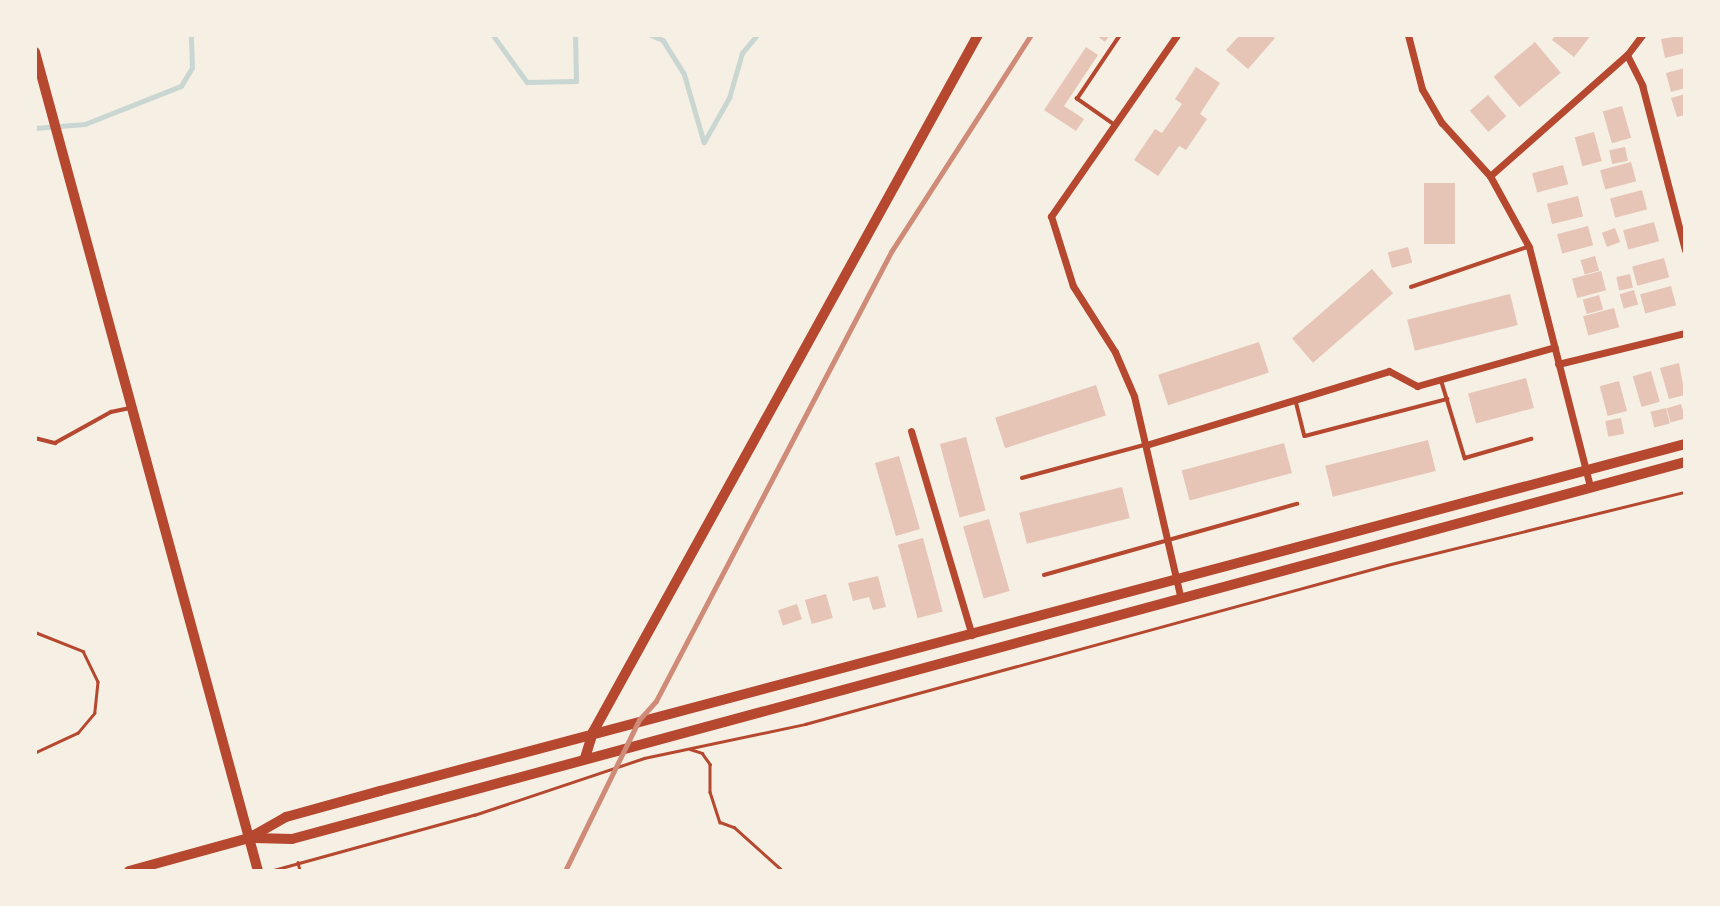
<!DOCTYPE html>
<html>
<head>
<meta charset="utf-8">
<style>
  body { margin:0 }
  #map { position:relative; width:1720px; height:906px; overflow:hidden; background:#f6efe4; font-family:"Titillium Web",sans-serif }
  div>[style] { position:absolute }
  .stream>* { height:4.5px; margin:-2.25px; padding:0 2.25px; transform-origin:2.25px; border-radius:2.25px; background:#c9d6d2 }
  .building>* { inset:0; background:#e6c5b7; transform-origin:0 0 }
  .path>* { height:2.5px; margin:-1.25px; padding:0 1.25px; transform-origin:1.25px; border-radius:1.25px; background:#b5482f }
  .service>* { height:3.5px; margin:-1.75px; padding:0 1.75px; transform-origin:1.75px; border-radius:1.75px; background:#b5482f }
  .minor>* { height:7px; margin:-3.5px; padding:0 3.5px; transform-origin:3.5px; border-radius:3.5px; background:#b5482f }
  .tertiary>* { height:10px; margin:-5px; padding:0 5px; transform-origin:5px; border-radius:5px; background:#b5482f }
  .secondary>* { height:10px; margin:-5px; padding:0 5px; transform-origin:5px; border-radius:5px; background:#b5482f }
  .rail>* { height:4.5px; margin:-2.25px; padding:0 2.25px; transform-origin:2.25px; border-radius:2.25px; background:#cf8b77 }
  span { translate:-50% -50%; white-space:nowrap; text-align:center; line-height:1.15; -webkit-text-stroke:6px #f6efe4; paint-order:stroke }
  .frame { position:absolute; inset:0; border:37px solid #f6efe4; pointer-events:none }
</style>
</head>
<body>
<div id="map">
  <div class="stream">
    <div style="left:493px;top:35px;width:58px;rotate:54.1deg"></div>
    <div style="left:527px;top:82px;width:49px;rotate:-1.2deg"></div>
    <div style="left:576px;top:81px;width:46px;rotate:-91.2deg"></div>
    <div style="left:651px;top:35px;width:13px;rotate:23deg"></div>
    <div style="left:663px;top:40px;width:39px;rotate:58deg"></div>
    <div style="left:684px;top:73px;width:72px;rotate:73.8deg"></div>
    <div style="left:704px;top:142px;width:51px;rotate:-60.4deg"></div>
    <div style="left:729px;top:98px;width:47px;rotate:-73.9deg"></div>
    <div style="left:742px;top:53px;width:23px;rotate:-50deg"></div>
    <div style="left:35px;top:128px;width:50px;rotate:-4.6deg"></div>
    <div style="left:85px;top:124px;width:103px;rotate:-21.6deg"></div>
    <div style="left:181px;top:86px;width:21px;rotate:-59deg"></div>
    <div style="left:192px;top:68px;width:33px;rotate:-92deg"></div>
  </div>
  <div class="building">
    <div style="clip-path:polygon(1096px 35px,1110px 35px,1105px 42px)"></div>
    <div style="clip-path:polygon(1240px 35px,1272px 35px,1275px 38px,1248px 69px,1226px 50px)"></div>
    <div style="clip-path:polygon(1556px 35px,1591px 35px,1574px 57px,1552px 40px)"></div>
    <div style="clip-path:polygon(1685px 35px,1685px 53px,1665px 58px,1661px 39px)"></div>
    <div style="left:1535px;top:42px;width:40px;height:54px;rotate:50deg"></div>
    <div style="clip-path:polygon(1086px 47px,1098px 55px,1064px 106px,1084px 119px,1076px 131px,1044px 110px)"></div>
    <div style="clip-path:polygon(1196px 67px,1220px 83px,1200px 114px,1207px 119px,1186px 150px,1179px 146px,1158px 176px,1134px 160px,1155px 129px,1162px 133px,1182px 104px,1175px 99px)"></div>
    <div style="clip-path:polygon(1685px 68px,1685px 88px,1671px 92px,1666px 73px)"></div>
    <div style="clip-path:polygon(1685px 94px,1685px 115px,1677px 117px,1671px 98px)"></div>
    <div style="left:1488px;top:95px;width:28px;height:24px;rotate:49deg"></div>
    <div style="left:1622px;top:106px;width:33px;height:20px;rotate:74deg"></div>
    <div style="left:1594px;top:132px;width:30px;height:20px;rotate:75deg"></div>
    <div style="left:1625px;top:147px;width:14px;height:16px;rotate:78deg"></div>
    <div style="left:1631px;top:162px;width:20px;height:32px;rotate:75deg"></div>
    <div style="left:1563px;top:165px;width:20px;height:32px;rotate:75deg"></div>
    <div style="left:1424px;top:183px;width:31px;height:61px"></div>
    <div style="left:1642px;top:190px;width:20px;height:33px;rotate:75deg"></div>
    <div style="left:1578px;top:196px;width:21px;height:32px;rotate:76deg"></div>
    <div style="left:1654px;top:222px;width:20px;height:32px;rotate:75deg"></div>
    <div style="left:1588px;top:226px;width:20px;height:32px;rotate:75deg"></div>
    <div style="left:1615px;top:228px;width:15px;height:14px;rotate:70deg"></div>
    <div style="left:1408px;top:247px;width:16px;height:21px;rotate:75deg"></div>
    <div style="left:1595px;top:256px;width:15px;height:15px;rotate:74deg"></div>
    <div style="left:1664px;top:258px;width:20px;height:33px;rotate:75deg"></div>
    <div style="left:1372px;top:269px;width:32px;height:106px;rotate:49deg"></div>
    <div style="left:1601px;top:271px;width:20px;height:30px;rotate:75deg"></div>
    <div style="left:1630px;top:274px;width:14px;height:14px;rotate:78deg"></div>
    <div style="left:1671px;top:286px;width:20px;height:32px;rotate:75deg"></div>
    <div style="left:1634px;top:290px;width:15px;height:15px;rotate:74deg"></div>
    <div style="left:1510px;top:294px;width:32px;height:106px;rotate:76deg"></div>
    <div style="left:1599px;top:295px;width:15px;height:17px;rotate:74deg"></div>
    <div style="left:1614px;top:308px;width:20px;height:32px;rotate:75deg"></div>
    <div style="left:1259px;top:342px;width:32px;height:106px;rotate:72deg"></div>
    <div style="clip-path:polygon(1679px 363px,1685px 395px,1669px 399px,1660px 368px)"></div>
    <div style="left:1651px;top:371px;width:32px;height:19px;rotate:74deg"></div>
    <div style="left:1526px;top:378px;width:31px;height:60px;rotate:75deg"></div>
    <div style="left:1619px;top:381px;width:31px;height:20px;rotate:75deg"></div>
    <div style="left:1096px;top:385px;width:32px;height:106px;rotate:72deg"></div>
    <div style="left:1681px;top:404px;width:15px;height:15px;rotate:74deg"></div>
    <div style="left:1666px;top:408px;width:16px;height:16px;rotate:76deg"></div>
    <div style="left:1621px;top:418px;width:16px;height:16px;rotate:79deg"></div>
    <div style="left:966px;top:437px;width:76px;height:27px;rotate:75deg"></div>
    <div style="left:1428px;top:440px;width:32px;height:106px;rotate:76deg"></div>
    <div style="left:1284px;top:443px;width:31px;height:106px;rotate:75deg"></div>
    <div style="left:899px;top:456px;width:76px;height:25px;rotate:74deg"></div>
    <div style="left:1122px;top:487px;width:32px;height:106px;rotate:76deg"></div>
    <div style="left:989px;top:519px;width:75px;height:27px;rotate:74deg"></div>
    <div style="left:923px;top:538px;width:76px;height:26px;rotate:75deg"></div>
    <div style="clip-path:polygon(878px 576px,886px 607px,873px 610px,869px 597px,853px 601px,848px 583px)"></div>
    <div style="left:826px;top:594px;width:25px;height:22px;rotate:74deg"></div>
    <div style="left:797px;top:604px;width:16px;height:20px;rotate:72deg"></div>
  </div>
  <div class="path">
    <div style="left:35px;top:632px;width:52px;rotate:21.6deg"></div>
    <div style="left:83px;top:651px;width:34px;rotate:64deg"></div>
    <div style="left:98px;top:682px;width:31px;rotate:96deg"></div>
    <div style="left:95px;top:713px;width:26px;rotate:130deg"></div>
    <div style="left:78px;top:733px;width:47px;rotate:155.1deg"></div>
    <div style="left:690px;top:749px;width:13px;rotate:18deg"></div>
    <div style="left:702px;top:753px;width:14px;rotate:54deg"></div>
    <div style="left:710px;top:764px;width:28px;rotate:90deg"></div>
    <div style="left:710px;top:792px;width:32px;rotate:72deg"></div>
    <div style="left:720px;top:822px;width:15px;rotate:20deg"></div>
    <div style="left:734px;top:827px;width:66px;rotate:41.9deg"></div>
    <div style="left:298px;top:862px;width:9px;rotate:77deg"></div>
    <div style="left:270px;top:871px;width:212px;rotate:-15.4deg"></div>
    <div style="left:474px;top:815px;width:179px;rotate:-18.5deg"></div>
    <div style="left:644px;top:758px;width:165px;rotate:-11.9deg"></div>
    <div style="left:805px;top:724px;width:603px;rotate:-15.28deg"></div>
    <div style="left:1387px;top:565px;width:307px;rotate:-13.8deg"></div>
  </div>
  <div class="service">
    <div style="left:1113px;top:124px;width:44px;rotate:-145.2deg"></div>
    <div style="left:1077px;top:99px;width:77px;rotate:-56.1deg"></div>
    <div style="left:1411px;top:287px;width:123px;rotate:-19deg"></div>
    <div style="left:1441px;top:379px;width:83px;rotate:73.1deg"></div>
    <div style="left:1465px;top:458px;width:69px;rotate:-16.1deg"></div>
    <div style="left:1296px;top:401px;width:36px;rotate:76deg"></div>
    <div style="left:1305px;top:436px;width:147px;rotate:-14.6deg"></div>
    <div style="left:35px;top:438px;width:21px;rotate:14deg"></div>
    <div style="left:55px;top:443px;width:64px;rotate:-29deg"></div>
    <div style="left:111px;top:412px;width:19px;rotate:-12deg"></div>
    <div style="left:1022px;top:478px;width:126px;rotate:-15.1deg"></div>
    <div style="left:1044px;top:575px;width:263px;rotate:-15.7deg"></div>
  </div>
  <div class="minor">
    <div style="left:1177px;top:35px;width:221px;rotate:124.8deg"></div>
    <div style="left:1051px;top:216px;width:73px;rotate:72.6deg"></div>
    <div style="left:1073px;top:286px;width:78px;rotate:57.5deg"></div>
    <div style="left:1115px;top:352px;width:48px;rotate:66.6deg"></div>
    <div style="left:1134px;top:396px;width:208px;rotate:77deg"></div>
    <div style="left:1408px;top:35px;width:56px;rotate:75.5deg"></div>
    <div style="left:1422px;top:89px;width:39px;rotate:60deg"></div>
    <div style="left:1442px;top:123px;width:72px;rotate:47.8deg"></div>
    <div style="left:1490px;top:176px;width:81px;rotate:61.2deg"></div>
    <div style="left:1529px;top:247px;width:248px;rotate:75.7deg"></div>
    <div style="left:1627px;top:55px;width:34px;rotate:63deg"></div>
    <div style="left:1642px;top:85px;width:171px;rotate:75.4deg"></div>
    <div style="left:1490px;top:176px;width:183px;rotate:-41.5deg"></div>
    <div style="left:1627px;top:55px;width:25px;rotate:-53deg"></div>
    <div style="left:1558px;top:364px;width:131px;rotate:-13.7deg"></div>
    <div style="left:911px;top:431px;width:213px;rotate:73.4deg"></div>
    <div style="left:1146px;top:445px;width:254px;rotate:-16.9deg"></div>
    <div style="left:1389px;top:371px;width:32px;rotate:28deg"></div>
    <div style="left:1417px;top:386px;width:143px;rotate:-15.8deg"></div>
  </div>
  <div class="tertiary">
    <div style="left:35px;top:52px;width:849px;rotate:74.77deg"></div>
    <div style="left:585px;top:758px;width:27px;rotate:-73deg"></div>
    <div style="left:593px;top:732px;width:796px;rotate:-61.09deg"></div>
  </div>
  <div class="secondary">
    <div style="left:252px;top:838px;width:40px;rotate:1.4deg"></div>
    <div style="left:292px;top:839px;width:1443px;rotate:-15.14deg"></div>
    <div style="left:129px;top:871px;width:124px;rotate:-15.4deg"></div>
    <div style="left:249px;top:838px;width:43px;rotate:-29.6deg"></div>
    <div style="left:286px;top:817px;width:98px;rotate:-15.5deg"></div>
    <div style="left:380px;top:791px;width:1350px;rotate:-14.89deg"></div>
  </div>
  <div class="rail">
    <div style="left:565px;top:871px;width:168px;rotate:-63.9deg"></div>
    <div style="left:639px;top:720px;width:25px;rotate:-48deg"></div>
    <div style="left:656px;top:701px;width:507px;rotate:-62.37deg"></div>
    <div style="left:891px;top:252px;width:258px;rotate:-57.2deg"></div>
  </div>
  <div class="frame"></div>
</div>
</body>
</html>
